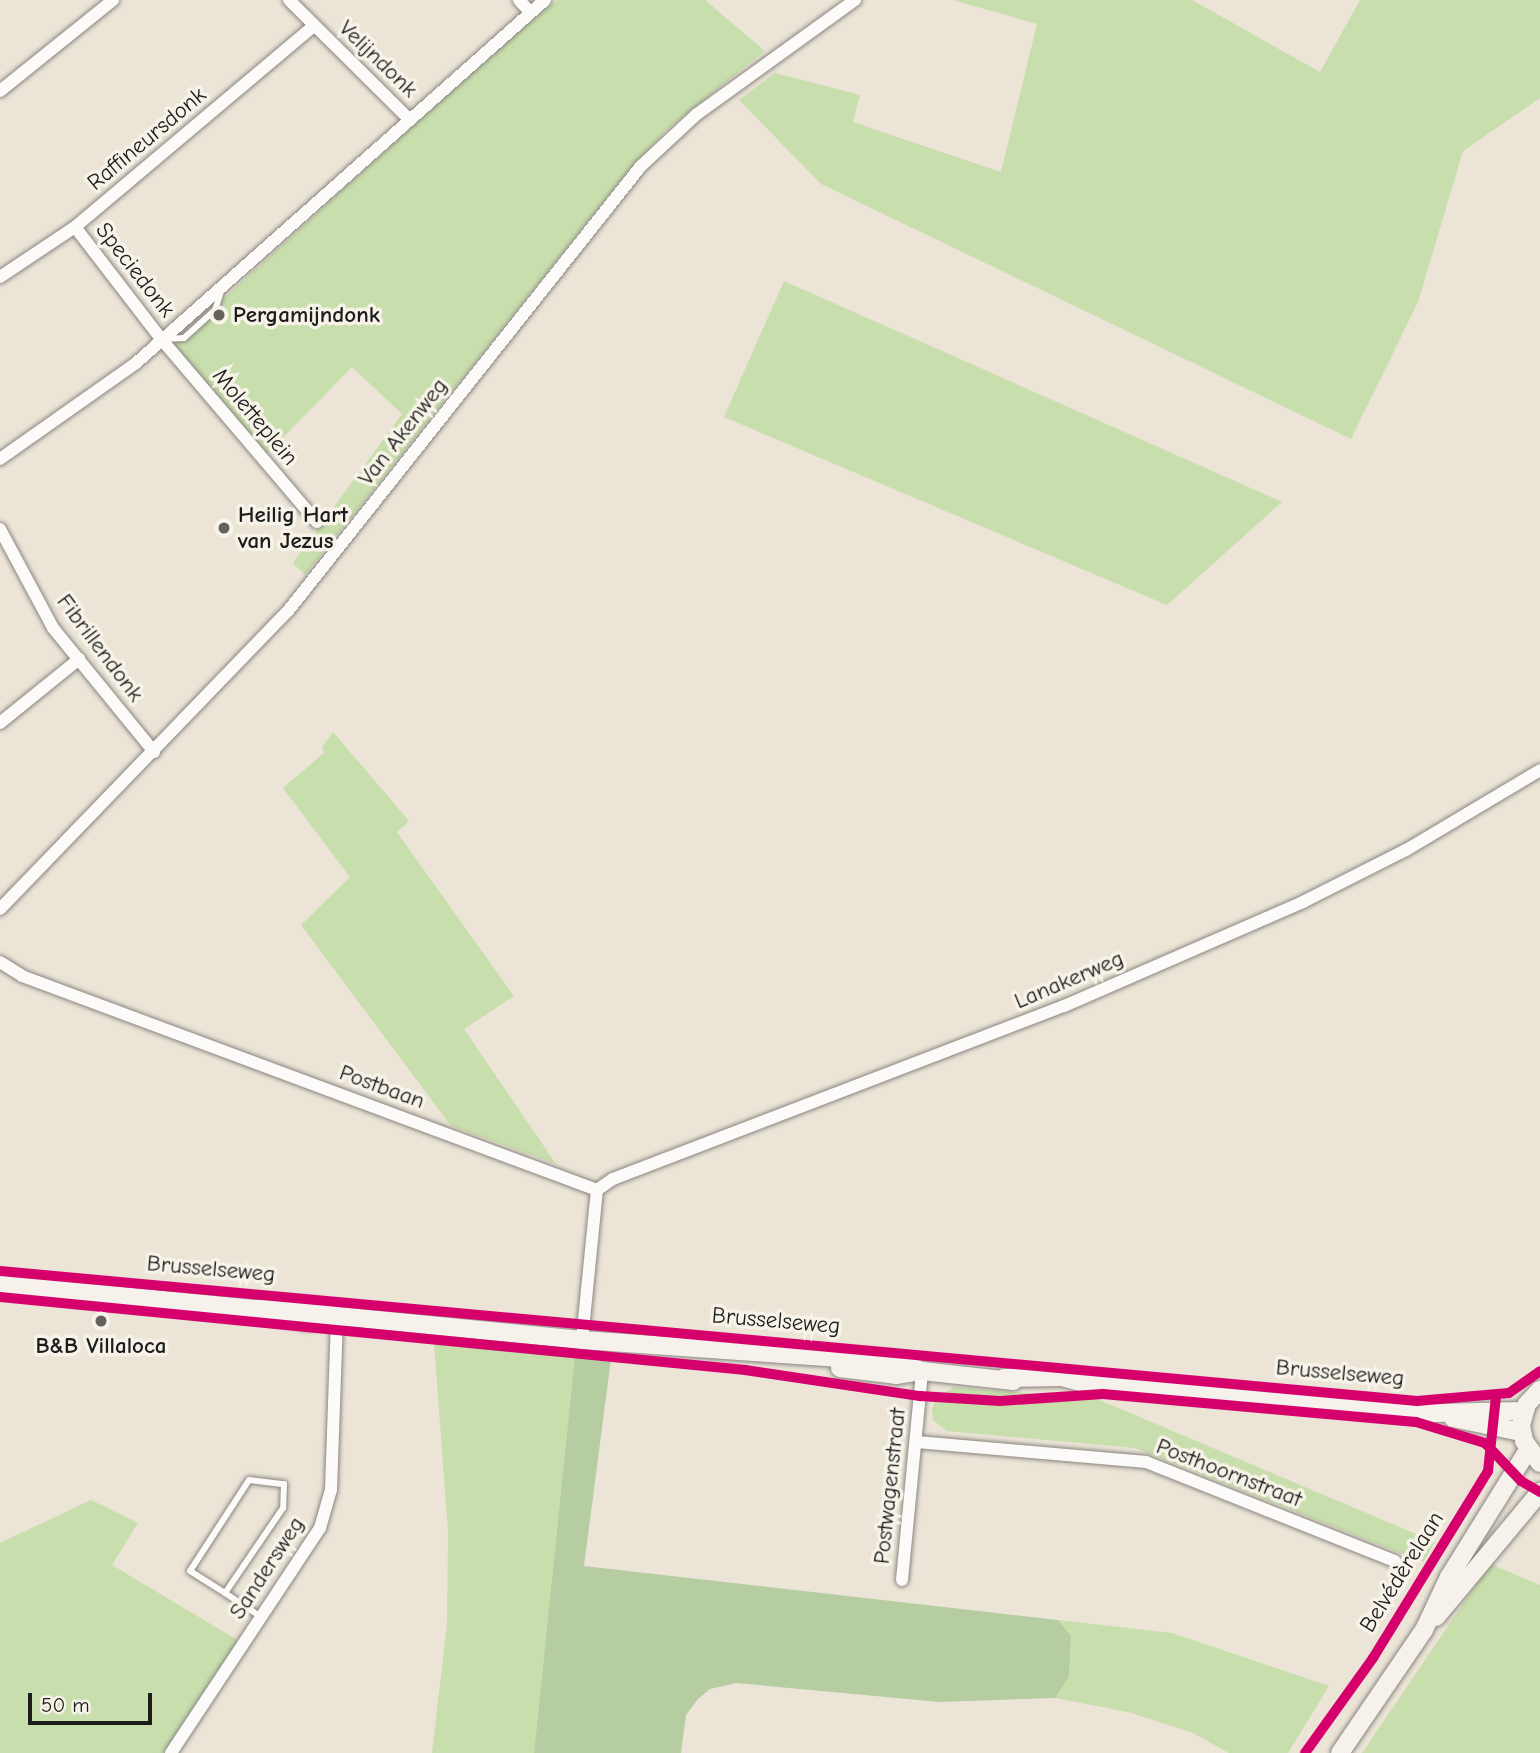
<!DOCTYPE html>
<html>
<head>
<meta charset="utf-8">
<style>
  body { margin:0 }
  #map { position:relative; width:1540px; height:1753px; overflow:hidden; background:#ebe4d7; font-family:"Comic Neue",sans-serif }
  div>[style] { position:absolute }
  .green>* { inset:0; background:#c8deac }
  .forest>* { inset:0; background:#b5cda1 }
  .roads { filter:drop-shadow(0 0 2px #8a8680) drop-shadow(0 0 2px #8a8680) }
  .lane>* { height:6px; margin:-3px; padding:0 3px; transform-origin:3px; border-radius:3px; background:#fcfbf9 }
  .street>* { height:12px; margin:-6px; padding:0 6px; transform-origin:6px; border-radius:6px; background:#fcfbf9 }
  .secondary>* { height:18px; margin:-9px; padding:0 9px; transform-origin:9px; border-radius:9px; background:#f6f2eb }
  .cycleway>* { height:10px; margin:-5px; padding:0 5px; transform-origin:5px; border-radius:5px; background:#d6006c }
  .dots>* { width:19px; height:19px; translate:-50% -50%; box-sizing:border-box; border:4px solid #f7f3e8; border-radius:50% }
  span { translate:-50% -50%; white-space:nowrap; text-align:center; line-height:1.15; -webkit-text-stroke:7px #f7f3e8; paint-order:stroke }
  .street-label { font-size:23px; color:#1c1c1c }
  .poi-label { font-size:23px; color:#1c1c1c; font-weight:700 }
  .left { translate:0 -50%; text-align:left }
  .scale { position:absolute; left:28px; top:1693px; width:124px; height:32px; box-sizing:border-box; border:4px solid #1c1c1c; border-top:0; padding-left:9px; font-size:21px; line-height:24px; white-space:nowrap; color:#1c1c1c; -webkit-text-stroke:5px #f7f3e8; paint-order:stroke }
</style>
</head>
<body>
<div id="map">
  <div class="green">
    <div style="clip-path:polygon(557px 0,705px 0,765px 51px,666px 130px,620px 181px,305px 575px,293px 563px,402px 414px,352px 367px,265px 456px,177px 352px,176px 342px,488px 57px)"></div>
    <div style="clip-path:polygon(953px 0,1192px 0,1320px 72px,1360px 0,1540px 0,1540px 98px,1463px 151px,1418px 302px,1351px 439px,821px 184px,739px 100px,775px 73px,860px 95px,853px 122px,1001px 172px,1037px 24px)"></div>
    <div style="clip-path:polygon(784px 281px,1282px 502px,1167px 605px,724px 417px)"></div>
    <div style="clip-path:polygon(333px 732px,409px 821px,397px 832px,514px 996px,464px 1029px,556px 1164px,451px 1126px,301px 925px,350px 877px,283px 788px,324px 753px,322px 747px)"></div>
    <div style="clip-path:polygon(434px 1343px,575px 1355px,534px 1753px,432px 1753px,447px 1624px,448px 1532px)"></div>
    <div style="clip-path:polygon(953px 1387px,1097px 1399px,1435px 1542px,1423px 1562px,1135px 1448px,947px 1431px,933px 1420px,932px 1409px,935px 1400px)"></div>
    <div style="clip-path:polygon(91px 1500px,138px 1523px,112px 1565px,239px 1641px,163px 1753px,0 1753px,0 1543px)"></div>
    <div style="clip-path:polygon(1490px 1564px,1540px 1585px,1540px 1753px,1362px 1753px)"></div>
    <div style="clip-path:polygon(1058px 1620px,1172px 1633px,1329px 1686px,1288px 1753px,1229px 1753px,1193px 1733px,1128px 1712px,1055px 1698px,1069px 1677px,1071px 1636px)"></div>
  </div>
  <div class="forest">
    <div style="clip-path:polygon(575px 1355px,611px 1359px,584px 1566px,1058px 1620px,1071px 1636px,1069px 1677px,1055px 1698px,940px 1702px,736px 1683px,710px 1689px,698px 1699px,686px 1715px,681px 1753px,534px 1753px)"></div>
  </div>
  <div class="roads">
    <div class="lane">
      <div style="left:164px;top:339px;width:20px;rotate:-3deg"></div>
      <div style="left:184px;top:338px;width:42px;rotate:-42.1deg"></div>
      <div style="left:215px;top:310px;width:19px;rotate:-72deg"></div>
      <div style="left:225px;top:1593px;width:41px;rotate:-147.8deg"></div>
      <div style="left:190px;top:1571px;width:108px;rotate:-57deg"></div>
      <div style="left:249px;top:1480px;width:35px;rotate:7deg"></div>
      <div style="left:284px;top:1484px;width:24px;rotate:92deg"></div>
      <div style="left:283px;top:1508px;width:103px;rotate:124.3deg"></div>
      <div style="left:225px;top:1593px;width:43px;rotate:33.7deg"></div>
    </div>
    <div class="street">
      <div style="left:289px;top:0;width:168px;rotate:44.8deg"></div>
      <div style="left:519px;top:0;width:16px;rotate:47deg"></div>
      <div style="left:0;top:91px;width:145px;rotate:-38.8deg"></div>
      <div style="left:75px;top:227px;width:143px;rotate:52.4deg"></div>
      <div style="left:162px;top:340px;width:239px;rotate:49.6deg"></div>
      <div style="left:0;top:277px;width:90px;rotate:-33.7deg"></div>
      <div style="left:75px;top:227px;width:312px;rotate:-40.1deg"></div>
      <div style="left:0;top:459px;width:166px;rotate:-35.2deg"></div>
      <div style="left:136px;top:363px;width:547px;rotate:-41.59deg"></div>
      <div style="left:0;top:529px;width:112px;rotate:61.8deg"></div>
      <div style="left:53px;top:628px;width:160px;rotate:50.8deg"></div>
      <div style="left:0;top:723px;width:102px;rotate:-39deg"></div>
      <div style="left:0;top:909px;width:414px;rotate:-46deg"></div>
      <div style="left:288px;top:611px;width:568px;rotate:-51.58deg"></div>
      <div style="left:641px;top:166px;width:76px;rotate:-42.9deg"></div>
      <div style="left:697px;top:114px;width:195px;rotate:-35.8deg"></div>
      <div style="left:0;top:962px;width:26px;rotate:32deg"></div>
      <div style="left:22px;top:976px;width:614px;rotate:20.41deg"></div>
      <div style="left:597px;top:1190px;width:19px;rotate:-35deg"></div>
      <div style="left:613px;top:1179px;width:483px;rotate:-21deg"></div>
      <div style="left:1064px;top:1006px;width:261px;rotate:-23.5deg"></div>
      <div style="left:1303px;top:902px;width:115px;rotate:-26.8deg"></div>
      <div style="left:1406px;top:850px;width:156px;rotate:-30.8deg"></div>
      <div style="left:582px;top:1340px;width:151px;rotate:-84.3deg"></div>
      <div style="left:917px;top:1442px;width:230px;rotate:5deg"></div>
      <div style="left:1146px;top:1462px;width:268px;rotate:21.7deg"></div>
      <div style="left:902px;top:1580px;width:210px;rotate:-84.5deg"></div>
      <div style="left:171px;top:1753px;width:270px;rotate:-56.5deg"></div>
      <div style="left:320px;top:1528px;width:40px;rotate:-74deg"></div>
      <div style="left:331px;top:1490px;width:174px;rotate:-88deg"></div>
    </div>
    <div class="secondary">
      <div style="left:0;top:1284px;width:258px;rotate:5.6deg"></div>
      <div style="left:257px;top:1309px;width:50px;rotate:-2.3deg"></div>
      <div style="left:307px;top:1307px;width:31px;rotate:17deg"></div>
      <div style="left:337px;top:1316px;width:246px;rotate:5.6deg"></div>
      <div style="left:582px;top:1340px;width:316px;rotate:4deg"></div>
      <div style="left:897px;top:1362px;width:27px;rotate:20deg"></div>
      <div style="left:258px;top:1309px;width:51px;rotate:13.5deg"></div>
      <div style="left:308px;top:1321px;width:25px;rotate:-9deg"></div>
      <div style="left:840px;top:1368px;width:56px;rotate:7.1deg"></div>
      <div style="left:896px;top:1375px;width:26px;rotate:-9deg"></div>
      <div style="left:922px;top:1371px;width:92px;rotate:6.3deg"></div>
      <div style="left:1004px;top:1378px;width:58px;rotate:-1deg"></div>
      <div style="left:1062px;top:1377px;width:24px;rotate:15deg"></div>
      <div style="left:1085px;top:1383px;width:350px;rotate:4.9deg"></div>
      <div style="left:1434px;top:1413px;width:90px;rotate:-1.3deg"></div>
      <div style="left:1540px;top:1390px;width:19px;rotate:133deg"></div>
      <div style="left:1527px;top:1404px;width:22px;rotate:106deg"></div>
      <div style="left:1521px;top:1425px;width:16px;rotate:79deg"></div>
      <div style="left:1524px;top:1441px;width:27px;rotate:54deg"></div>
      <div style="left:1453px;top:1418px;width:69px;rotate:11.6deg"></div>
      <div style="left:1436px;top:1617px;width:163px;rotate:-50.2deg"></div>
      <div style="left:1340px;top:1753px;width:149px;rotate:-55.7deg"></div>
      <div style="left:1424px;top:1630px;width:59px;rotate:-64.7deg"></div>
      <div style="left:1449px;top:1577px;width:150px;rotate:-58.1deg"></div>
    </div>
  </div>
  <div class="cycleway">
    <div style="left:0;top:1271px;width:1423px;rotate:5.24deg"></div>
    <div style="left:1417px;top:1401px;width:92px;rotate:-5deg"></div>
    <div style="left:1509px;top:1393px;width:38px;rotate:-35deg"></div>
    <div style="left:0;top:1297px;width:749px;rotate:5.6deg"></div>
    <div style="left:745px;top:1370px;width:177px;rotate:8.5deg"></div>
    <div style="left:920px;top:1396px;width:80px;rotate:3.6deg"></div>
    <div style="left:1000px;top:1401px;width:103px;rotate:-3.9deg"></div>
    <div style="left:1103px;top:1394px;width:314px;rotate:5.1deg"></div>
    <div style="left:1416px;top:1422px;width:72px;rotate:16.9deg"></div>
    <div style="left:1485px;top:1443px;width:52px;rotate:46.5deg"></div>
    <div style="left:1521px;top:1481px;width:22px;rotate:30deg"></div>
    <div style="left:1305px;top:1753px;width:117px;rotate:-54.4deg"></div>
    <div style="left:1373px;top:1658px;width:220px;rotate:-58.4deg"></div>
    <div style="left:1488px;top:1471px;width:75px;rotate:-83.9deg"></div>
  </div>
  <div class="dots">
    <div style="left:219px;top:315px;background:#64625d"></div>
    <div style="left:224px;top:528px;background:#64625d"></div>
    <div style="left:101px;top:1321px;background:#64625d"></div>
  </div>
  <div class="street-label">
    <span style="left:378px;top:59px;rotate:44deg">Velijndonk</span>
    <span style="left:147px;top:139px;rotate:-40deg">Raffineursdonk</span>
    <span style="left:135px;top:270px;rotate:52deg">Speciedonk</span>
    <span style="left:255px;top:417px;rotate:50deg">Moletteplein</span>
    <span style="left:403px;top:432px;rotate:-52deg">Van Akenweg</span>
    <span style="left:100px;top:648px;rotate:53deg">Fibrillendonk</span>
    <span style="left:1069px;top:980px;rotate:-23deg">Lanakerweg</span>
    <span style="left:382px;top:1087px;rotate:20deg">Postbaan</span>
    <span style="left:211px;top:1269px;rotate:5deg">Brusselseweg</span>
    <span style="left:776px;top:1321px;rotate:5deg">Brusselseweg</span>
    <span style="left:1340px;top:1373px;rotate:5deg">Brusselseweg</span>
    <span style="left:1229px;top:1473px;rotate:21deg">Posthoornstraat</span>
    <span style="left:890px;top:1486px;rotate:-84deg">Postwagenstraat</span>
    <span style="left:267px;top:1568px;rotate:-57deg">Sandersweg</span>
    <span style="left:1402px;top:1572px;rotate:-58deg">Belvédèrelaan</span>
  </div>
  <div class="poi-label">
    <span class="left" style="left:233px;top:315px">Pergamijndonk</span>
    <span class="left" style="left:238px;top:528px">Heilig Hart<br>van Jezus</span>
    <span style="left:101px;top:1346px">B&amp;B Villaloca</span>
  </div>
  <div class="scale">50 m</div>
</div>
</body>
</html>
